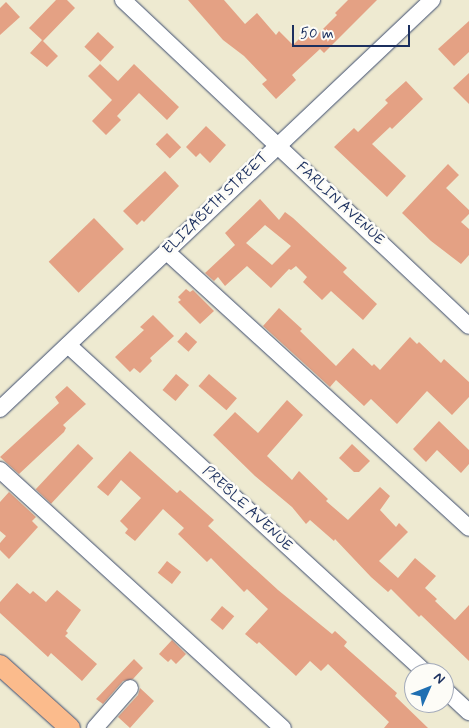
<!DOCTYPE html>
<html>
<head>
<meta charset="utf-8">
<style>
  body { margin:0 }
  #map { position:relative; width:469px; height:728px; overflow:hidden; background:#eeead1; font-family:Mynerve,sans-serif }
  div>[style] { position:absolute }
  .building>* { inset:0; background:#e4a184; transform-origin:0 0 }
  .roads { filter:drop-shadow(0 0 1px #3b4b6f) drop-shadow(0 0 1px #3b4b6f) }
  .minor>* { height:16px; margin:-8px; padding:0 8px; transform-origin:8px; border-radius:8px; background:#fff }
  .major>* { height:20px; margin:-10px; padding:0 10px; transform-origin:10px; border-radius:10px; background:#fbbb8c }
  span { translate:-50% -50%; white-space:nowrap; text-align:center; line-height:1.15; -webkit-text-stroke:5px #fdfcf7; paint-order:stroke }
  .street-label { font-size:15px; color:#1b2f5e }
  .north { position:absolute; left:404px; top:663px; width:50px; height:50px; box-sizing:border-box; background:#fdfcf7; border:1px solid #a3aaba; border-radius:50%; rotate:46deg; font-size:14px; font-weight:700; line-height:20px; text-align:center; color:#1b2f5e }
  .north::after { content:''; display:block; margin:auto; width:18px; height:22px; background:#1f6fb2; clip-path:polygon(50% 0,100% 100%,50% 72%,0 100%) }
  .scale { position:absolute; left:292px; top:25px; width:118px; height:22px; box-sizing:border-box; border:2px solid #1b2f5e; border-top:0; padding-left:6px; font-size:15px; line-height:18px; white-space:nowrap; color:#1b2f5e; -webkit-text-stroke:4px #fdfcf7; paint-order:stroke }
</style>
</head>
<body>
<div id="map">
  <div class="building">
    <div style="clip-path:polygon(56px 0,67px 0,75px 8px,43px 41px,58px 56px,47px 67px,30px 53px,42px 40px,29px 28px)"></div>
    <div style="clip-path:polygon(188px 0,224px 0,245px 24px,257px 13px,276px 35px,279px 31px,293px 45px,307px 31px,314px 38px,337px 15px,335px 13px,348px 0,377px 0,324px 53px,320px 49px,292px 75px,296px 80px,276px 99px,262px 84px,267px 80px,244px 56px,223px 40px)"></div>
    <div style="clip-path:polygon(6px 2px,20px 17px,0 35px,0 8px)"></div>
    <div style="clip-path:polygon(469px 21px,469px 52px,454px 66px,438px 49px)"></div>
    <div style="left:98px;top:32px;width:22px;height:20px;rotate:43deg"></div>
    <div style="clip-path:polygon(100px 64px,118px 81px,134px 64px,179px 107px,167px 120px,139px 93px,117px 116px,121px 120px,106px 135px,92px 121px,112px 100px,88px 76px)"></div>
    <div style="clip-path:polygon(469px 73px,469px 104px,453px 88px)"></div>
    <div style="clip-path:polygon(406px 81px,423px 99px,392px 129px,390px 127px,372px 144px,406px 176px,387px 197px,334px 147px,354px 128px,358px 132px,388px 103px,385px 100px)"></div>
    <div style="clip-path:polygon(206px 126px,226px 145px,210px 163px,200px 153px,196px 157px,186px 147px)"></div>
    <div style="left:167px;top:133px;width:20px;height:16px;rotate:45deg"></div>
    <div style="clip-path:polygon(448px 164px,459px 175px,446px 188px,469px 210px,469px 214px,461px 222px,469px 229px,469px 255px,461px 264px,431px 241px,402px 213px)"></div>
    <div style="clip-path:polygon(165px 171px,179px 186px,144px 222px,142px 220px,137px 225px,123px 211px)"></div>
    <div style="clip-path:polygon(evenodd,260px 199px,279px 220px,285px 212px,293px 218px,347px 268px,343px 272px,346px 275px,377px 304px,363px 320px,331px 291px,322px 300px,303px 282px,307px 277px,296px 266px,291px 270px,289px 269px,271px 288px,247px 266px,225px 286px,218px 277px,214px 281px,205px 273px,235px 245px,225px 233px,260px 199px,265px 225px,291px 246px,272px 265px,246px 243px,265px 225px)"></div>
    <div style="left:94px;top:218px;width:43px;height:63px;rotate:46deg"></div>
    <div style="clip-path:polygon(186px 289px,190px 292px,193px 290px,214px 311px,200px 324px,178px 302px,181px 300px,178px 297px)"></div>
    <div style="clip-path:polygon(279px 308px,302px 329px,300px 331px,336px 366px,353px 348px,372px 366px,374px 364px,380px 370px,410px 337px,417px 344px,419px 342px,441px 363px,444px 359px,469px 382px,469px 397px,452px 415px,427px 391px,397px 424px,371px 399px,364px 406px,336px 380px,330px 387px,263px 326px)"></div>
    <div style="clip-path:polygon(153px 315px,174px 336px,150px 358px,152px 361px,140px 373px,134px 368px,130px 372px,115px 357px,144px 330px,140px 327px)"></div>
    <div style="left:186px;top:332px;width:15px;height:13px;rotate:42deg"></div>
    <div style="left:176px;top:374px;width:17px;height:21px;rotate:40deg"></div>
    <div style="left:209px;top:374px;width:37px;height:16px;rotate:41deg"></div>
    <div style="clip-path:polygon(67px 386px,86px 404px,63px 425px,66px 428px,64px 432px,19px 474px,0 457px,59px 403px,55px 397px)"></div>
    <div style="clip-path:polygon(287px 400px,303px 415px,267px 456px,292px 480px,299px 471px,328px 499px,326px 501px,348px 520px,380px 487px,390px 496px,380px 510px,396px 527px,399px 523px,408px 532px,379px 561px,398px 578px,415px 558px,436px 576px,425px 588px,437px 599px,435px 601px,455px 620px,469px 605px,469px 661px,421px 615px,419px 617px,391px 589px,388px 592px,371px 577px,335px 539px,334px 541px,310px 520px,306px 524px,292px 507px,255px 476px,213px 435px,235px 412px,258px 433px)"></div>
    <div style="clip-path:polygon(439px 421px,469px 450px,469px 464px,461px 473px,437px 450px,426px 462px,413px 449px)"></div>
    <div style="left:78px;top:444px;width:21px;height:62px;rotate:43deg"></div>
    <div style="clip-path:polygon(352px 444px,370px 461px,359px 472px,354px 472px,339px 458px)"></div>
    <div style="clip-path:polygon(130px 451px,177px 493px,180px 490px,214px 520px,208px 526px,278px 590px,332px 634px,335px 631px,347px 642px,344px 646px,397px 693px,395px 696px,428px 728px,384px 728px,389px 722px,328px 664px,321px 671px,310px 661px,296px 676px,259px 642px,257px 644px,245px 634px,268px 609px,247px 589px,244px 592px,211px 558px,207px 562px,178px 534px,184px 528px,163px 509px,135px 541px,125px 533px,128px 529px,120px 521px,141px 498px,121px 480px,108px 496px,97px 487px)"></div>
    <div style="clip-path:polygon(9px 492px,36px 517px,32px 521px,38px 527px,9px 559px,0 550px,0 543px,6px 536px,0 531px,0 502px)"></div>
    <div style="left:167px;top:561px;width:18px;height:15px;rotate:38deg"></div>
    <div style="clip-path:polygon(17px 583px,30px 594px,33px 591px,46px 602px,57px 590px,81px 610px,66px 631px,68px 633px,65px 636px,97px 664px,82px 681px,51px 653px,48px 657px,0 613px,0 602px)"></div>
    <div style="left:222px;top:606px;width:16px;height:18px;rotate:40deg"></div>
    <div style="clip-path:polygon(172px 640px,186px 654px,176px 664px,171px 659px,168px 662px,159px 654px)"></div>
    <div style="clip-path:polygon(134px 659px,143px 668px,133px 679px,123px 681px,103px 704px,96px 699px)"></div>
    <div style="clip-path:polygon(140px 688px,154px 701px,130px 728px,118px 717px,138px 695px)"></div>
  </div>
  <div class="roads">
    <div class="minor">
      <div style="left:123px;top:0;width:475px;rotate:43.3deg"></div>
      <div style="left:167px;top:252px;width:409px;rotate:42.4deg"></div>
      <div style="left:68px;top:345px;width:486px;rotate:42.5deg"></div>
      <div style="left:0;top:409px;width:595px;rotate:-43.43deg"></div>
      <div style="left:0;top:470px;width:383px;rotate:42.4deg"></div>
      <div style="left:444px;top:689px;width:34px;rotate:43deg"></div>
      <div style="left:95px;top:728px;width:53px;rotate:-48.8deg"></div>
    </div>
    <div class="major">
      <div style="left:0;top:665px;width:94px;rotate:42deg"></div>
    </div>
  </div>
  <div class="street-label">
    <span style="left:216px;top:204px;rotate:-44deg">ELIZABETH STREET</span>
    <span style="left:340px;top:204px;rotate:43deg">FARLIN AVENUE</span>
    <span style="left:247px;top:509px;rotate:43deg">PREBLE AVENUE</span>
  </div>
  <div class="north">N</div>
  <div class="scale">50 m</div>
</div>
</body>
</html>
